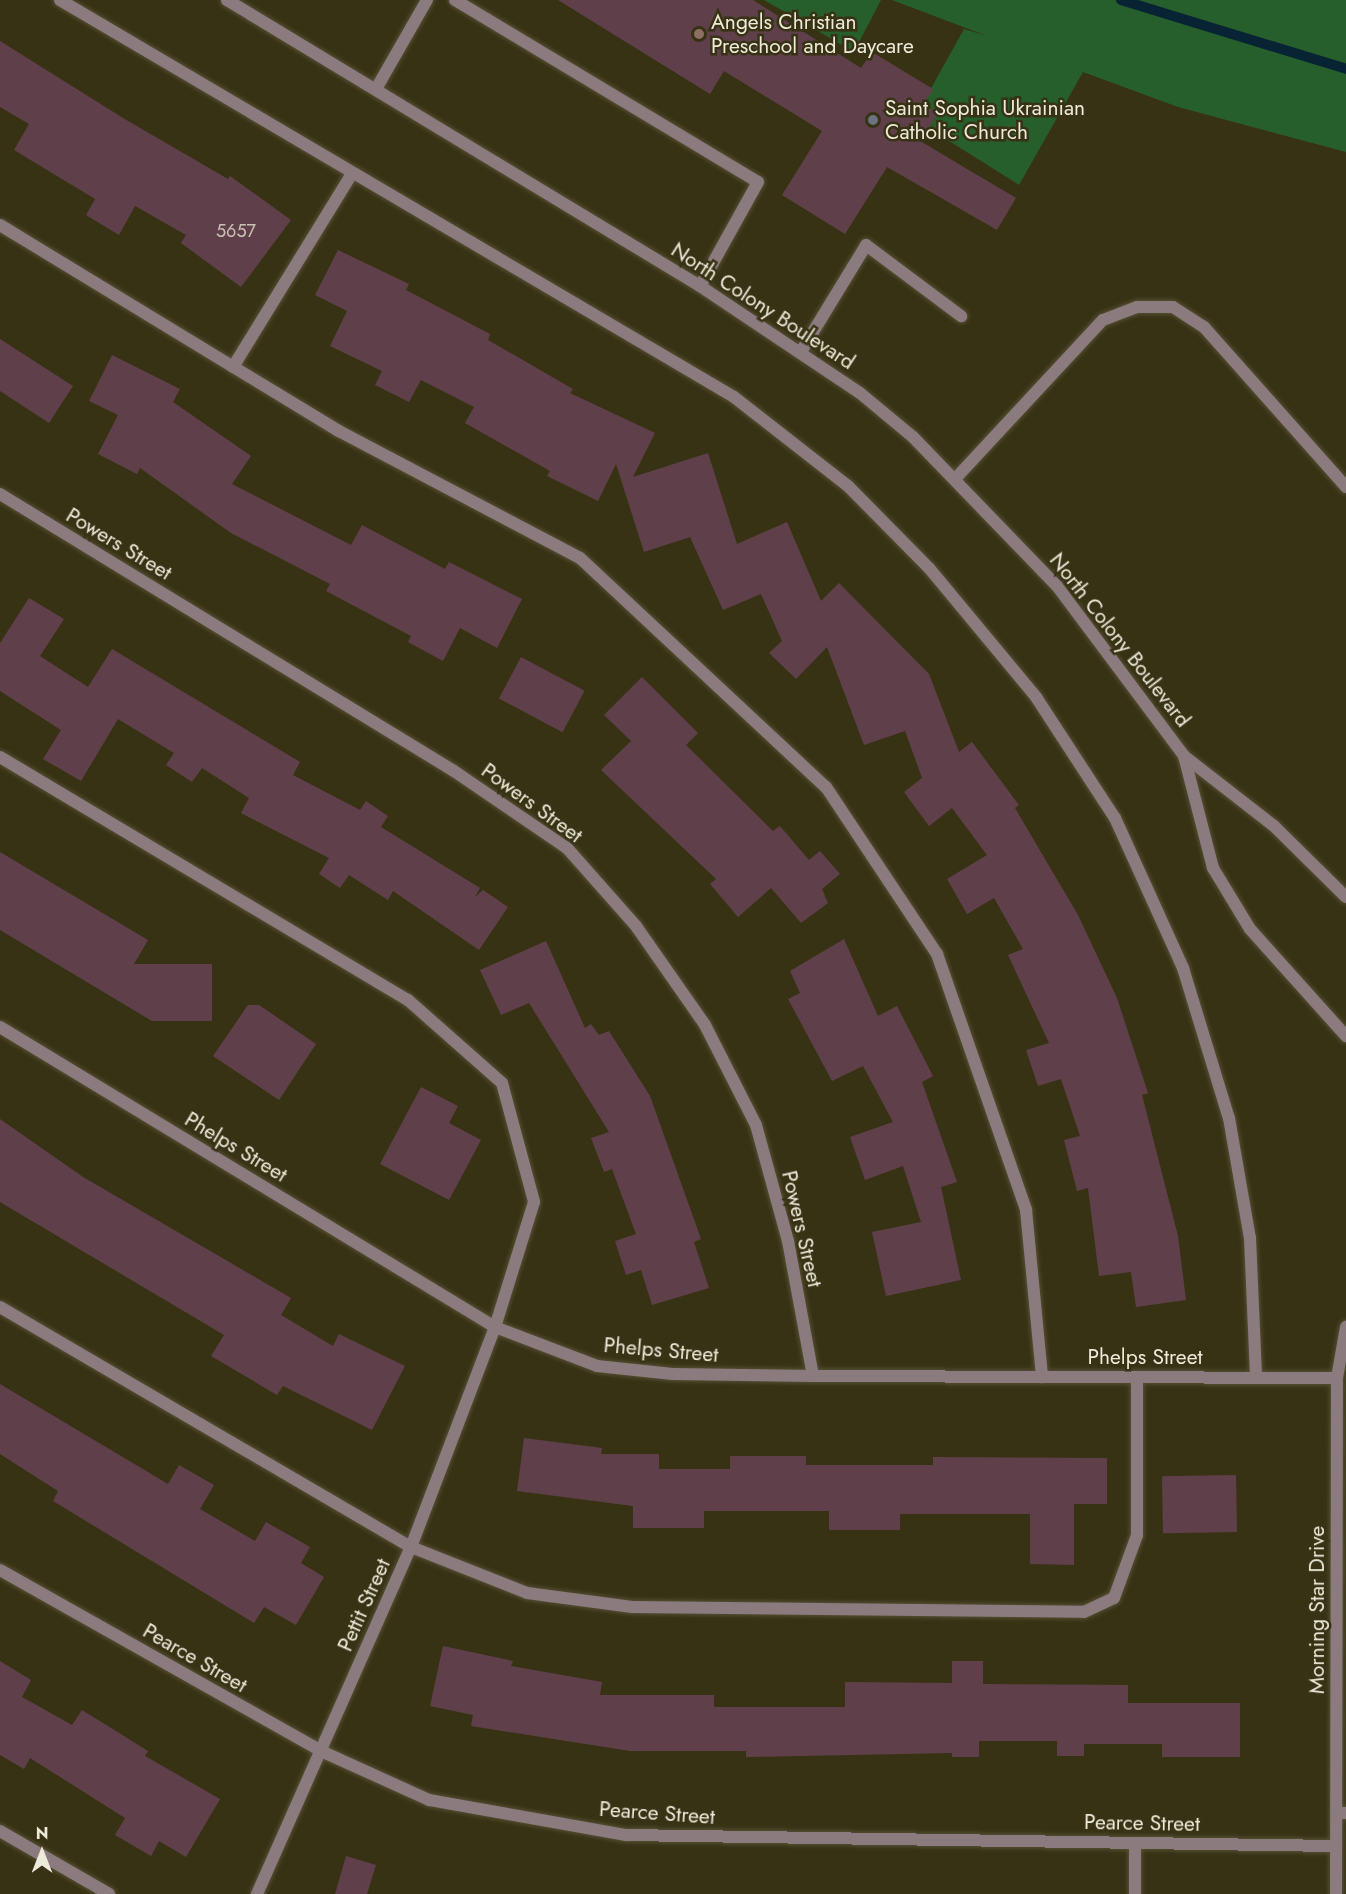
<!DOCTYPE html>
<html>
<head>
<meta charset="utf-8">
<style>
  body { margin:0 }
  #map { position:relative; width:1346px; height:1894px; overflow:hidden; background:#383215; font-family:Jost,sans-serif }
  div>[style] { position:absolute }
  .green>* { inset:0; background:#265e2c }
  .stream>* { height:10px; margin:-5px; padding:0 5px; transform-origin:5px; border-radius:5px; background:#082333 }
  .building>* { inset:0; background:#5f404a; transform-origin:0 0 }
  .roads { filter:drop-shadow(0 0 2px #554f34) drop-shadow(0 0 2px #554f34) }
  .service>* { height:12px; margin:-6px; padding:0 6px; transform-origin:6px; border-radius:6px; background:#8b7b7e }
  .minor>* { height:12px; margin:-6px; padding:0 6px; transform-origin:6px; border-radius:6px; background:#8b7b7e }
  .tertiary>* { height:12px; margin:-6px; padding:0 6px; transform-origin:6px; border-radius:6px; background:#8b7b7e }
  .dots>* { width:16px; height:16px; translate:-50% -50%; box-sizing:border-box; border:3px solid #383215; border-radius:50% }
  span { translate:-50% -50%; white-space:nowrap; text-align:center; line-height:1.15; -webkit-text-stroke:5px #383215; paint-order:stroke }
  .number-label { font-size:18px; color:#cac0b5 }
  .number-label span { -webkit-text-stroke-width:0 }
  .poi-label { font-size:21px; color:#edead9 }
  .left { translate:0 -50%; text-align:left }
  .street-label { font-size:21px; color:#edead9 }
  .north { position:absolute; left:12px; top:1822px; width:60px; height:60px; -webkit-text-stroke:4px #383215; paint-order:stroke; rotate:0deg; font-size:16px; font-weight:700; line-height:24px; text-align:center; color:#edead9 }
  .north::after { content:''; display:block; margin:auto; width:21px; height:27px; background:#edead9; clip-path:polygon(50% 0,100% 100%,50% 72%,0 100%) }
</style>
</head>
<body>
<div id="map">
  <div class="green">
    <div style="clip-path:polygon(764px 0,881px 0,854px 52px)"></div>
    <div style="clip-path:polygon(892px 0,1346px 0,1346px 152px,1178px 107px,1083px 72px,1019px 185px,914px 119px,964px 29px,987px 36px)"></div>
  </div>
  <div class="stream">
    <div style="left:1121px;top:0;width:235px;rotate:17deg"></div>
  </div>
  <div class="building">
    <div style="clip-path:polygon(558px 0,753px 0,861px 68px,872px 52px,933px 89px,924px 104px,938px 113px,920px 141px,1016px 198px,997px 230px,887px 167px,845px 234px,782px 195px,822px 131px,724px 71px,710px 94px)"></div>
    <div style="clip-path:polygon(0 41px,123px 118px,228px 179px,230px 176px,291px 220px,241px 287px,181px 243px,186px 235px,135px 206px,119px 235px,86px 215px,95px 199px,14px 150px,29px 124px,0 107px)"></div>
    <div style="clip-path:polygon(338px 250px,409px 284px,406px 290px,490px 334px,488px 340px,573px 389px,570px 393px,655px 433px,633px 477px,708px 453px,737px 544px,787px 522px,821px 601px,839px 583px,929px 674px,959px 752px,972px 742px,1019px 805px,1015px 808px,1078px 915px,1117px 998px,1148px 1093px,1142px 1095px,1178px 1236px,1186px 1300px,1136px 1307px,1131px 1272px,1099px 1276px,1088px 1188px,1077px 1191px,1064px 1140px,1080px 1136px,1061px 1079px,1038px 1086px,1026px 1050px,1049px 1043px,1008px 955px,1023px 949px,994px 898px,967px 914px,947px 879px,987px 855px,952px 808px,929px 826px,904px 792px,922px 778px,905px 731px,864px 745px,827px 647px,796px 679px,769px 653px,782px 641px,761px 594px,723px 610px,690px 537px,644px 552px,616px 464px,598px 501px,547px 476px,550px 471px,465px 423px,474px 407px,421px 380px,409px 402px,375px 385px,382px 371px,330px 346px,347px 311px,315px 295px)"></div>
    <div style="clip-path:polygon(0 339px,73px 386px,49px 423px,0 391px)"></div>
    <div style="clip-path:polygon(112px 355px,180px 389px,173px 402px,251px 456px,232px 484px,351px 545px,362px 525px,445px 569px,449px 562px,522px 599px,497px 648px,460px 628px,443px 661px,408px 642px,411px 636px,326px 591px,330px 584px,231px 533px,140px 468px,137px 474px,98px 454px,118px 415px,89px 401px)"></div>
    <div style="clip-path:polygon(29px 598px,64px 619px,40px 656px,88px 687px,112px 649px,300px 762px,293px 775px,360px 810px,366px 801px,388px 816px,381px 827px,480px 888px,475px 897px,483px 890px,508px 907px,479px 950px,393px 891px,388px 900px,349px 875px,340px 888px,319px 874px,329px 858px,241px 813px,249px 798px,202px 768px,192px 782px,166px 765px,174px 753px,118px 719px,81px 781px,43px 759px,61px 730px,0 691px,0 643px)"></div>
    <div style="left:521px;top:657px;width:72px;height:47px;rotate:28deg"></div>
    <div style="clip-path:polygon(642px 677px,698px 733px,686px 745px,773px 831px,780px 826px,809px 860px,820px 851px,840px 874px,822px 889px,828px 903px,801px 923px,771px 888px,738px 917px,710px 884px,716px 879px,601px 770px,631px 741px,604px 715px)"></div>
    <div style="clip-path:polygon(0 852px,148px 940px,134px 964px,212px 964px,212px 1021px,152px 1021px,0 930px)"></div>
    <div style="clip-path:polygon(844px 939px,878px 1016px,897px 1006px,933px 1076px,922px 1082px,957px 1182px,941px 1187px,961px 1280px,886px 1296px,872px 1232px,921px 1222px,903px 1166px,865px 1180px,850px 1137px,893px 1122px,863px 1066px,832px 1081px,788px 999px,800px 993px,790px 971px)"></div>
    <div style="clip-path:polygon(546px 941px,585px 1028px,591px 1024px,599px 1035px,609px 1031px,650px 1096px,701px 1239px,694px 1242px,709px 1288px,652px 1305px,641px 1270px,626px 1275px,615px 1241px,636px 1234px,612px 1169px,604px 1172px,591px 1138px,609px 1132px,529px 1003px,501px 1015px,480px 970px)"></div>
    <div style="clip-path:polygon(248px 1005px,259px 1005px,316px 1044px,279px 1100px,213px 1056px)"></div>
    <div style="clip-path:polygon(421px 1087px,458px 1106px,449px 1123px,481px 1140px,449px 1200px,380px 1164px)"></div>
    <div style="clip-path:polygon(0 1119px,83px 1177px,291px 1298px,281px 1315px,333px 1346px,339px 1334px,405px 1366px,372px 1430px,283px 1386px,277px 1395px,211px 1356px,224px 1335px,0 1202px)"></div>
    <div style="clip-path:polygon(0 1384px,168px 1484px,179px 1465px,214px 1485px,200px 1509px,255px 1541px,266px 1522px,310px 1547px,301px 1563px,324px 1577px,296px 1625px,264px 1607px,254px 1623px,53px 1501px,58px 1491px,0 1454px)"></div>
    <div style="clip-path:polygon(524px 1438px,602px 1448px,601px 1454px,659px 1454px,659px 1469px,730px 1469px,730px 1456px,806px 1456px,806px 1465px,933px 1465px,933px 1457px,1107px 1458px,1107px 1504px,1074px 1504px,1074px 1565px,1030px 1564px,1030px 1514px,900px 1514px,900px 1530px,829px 1530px,829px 1511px,704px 1511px,704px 1528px,633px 1528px,633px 1506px,517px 1491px)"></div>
    <div style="left:1236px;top:1475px;width:57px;height:74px;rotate:89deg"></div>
    <div style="clip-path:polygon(443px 1646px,513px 1661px,511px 1666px,602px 1682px,600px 1695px,714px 1695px,714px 1707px,845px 1707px,845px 1682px,952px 1683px,952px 1661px,983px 1661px,983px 1684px,1128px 1685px,1128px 1703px,1240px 1703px,1240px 1757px,1162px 1757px,1162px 1744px,1084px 1744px,1084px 1756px,1057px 1756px,1057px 1741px,979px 1741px,979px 1757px,952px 1757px,952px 1753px,746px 1757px,746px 1751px,630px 1751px,471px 1726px,473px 1715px,430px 1706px)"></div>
    <div style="clip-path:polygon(0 1661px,31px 1680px,22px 1697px,72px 1725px,82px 1710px,148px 1751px,145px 1756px,220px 1799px,186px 1857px,159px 1841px,151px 1856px,115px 1835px,125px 1818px,30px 1758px,24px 1769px,0 1755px)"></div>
    <div style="clip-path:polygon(346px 1856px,376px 1865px,367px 1894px,335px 1894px)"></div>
  </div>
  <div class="roads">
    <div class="service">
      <div style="left:455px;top:0;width:353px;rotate:31deg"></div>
      <div style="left:758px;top:182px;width:119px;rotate:119.1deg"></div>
      <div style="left:0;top:225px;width:397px;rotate:31.3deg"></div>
      <div style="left:339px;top:431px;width:272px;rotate:27.8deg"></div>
      <div style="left:580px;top:558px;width:336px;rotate:43deg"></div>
      <div style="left:826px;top:787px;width:201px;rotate:56.4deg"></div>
      <div style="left:937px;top:954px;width:271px;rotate:70.8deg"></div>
      <div style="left:1026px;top:1210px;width:168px;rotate:84.5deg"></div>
      <div style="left:802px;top:350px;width:123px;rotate:-58.6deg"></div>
      <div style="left:866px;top:245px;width:119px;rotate:36.8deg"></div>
      <div style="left:233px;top:367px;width:225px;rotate:-58.4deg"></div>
      <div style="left:955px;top:479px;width:217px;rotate:-47.1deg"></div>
      <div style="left:1103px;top:320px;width:36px;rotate:-21deg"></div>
      <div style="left:1137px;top:307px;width:36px"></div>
      <div style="left:1173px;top:307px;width:37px;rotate:33deg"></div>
      <div style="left:1204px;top:327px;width:214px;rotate:48.4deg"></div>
      <div style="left:0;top:757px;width:475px;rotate:30.8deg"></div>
      <div style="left:408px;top:1000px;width:125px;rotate:41.4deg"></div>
      <div style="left:502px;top:1083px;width:123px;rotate:74.9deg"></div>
      <div style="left:534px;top:1202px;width:131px;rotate:107.3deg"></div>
      <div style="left:0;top:1307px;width:476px;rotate:30.3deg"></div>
      <div style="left:411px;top:1547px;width:125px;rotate:21.6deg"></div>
      <div style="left:527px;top:1593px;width:106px;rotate:7.6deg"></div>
      <div style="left:632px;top:1607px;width:452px;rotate:0.6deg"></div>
      <div style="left:1084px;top:1612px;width:33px;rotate:-25deg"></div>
      <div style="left:1114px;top:1598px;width:67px;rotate:-69.9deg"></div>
      <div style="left:1137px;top:1535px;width:158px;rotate:-90deg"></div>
      <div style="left:1337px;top:1813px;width:9px"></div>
      <div style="left:0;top:1831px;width:126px;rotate:30deg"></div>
      <div style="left:1135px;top:1843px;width:51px;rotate:90deg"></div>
    </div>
    <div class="minor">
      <div style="left:60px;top:0;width:782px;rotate:30.5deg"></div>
      <div style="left:734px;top:397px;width:145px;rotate:38deg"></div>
      <div style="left:848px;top:486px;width:115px;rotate:45.4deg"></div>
      <div style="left:929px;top:568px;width:168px;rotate:50.3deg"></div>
      <div style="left:1036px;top:697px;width:145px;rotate:56.9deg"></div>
      <div style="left:1115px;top:818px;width:165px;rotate:65.6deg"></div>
      <div style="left:1183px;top:968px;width:157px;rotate:73deg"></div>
      <div style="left:1229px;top:1118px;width:122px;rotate:80.1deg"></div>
      <div style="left:1250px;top:1238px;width:138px;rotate:87.5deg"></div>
      <div style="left:0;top:494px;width:532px;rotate:31.39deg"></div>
      <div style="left:454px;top:771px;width:137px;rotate:34.3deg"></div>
      <div style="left:567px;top:848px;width:104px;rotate:48.5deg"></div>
      <div style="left:636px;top:926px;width:121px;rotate:55.1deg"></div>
      <div style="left:705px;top:1025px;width:112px;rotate:63deg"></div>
      <div style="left:756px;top:1125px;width:120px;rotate:74.6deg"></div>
      <div style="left:788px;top:1241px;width:137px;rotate:79.5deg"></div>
      <div style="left:0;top:1027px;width:579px;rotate:31.22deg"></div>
      <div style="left:495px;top:1327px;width:109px;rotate:20.9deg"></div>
      <div style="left:597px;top:1366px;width:76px;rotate:6deg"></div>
      <div style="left:673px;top:1374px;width:140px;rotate:0.8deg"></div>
      <div style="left:813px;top:1376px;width:524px;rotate:0.22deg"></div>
      <div style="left:0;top:1570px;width:369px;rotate:29.4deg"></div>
      <div style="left:321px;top:1751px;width:119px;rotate:24.4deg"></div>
      <div style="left:429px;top:1800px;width:200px;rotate:10.1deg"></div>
      <div style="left:626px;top:1835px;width:710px;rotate:0.89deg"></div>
      <div style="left:257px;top:1894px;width:380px;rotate:-66.1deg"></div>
      <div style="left:411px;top:1547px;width:235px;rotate:-69.1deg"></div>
    </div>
    <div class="tertiary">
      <div style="left:227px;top:0;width:553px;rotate:31.16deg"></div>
      <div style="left:700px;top:286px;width:192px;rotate:33.8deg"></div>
      <div style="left:860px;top:393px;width:69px;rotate:39.7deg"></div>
      <div style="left:913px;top:437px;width:207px;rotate:46deg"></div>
      <div style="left:1057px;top:586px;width:212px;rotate:53.2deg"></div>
      <div style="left:1184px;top:756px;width:114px;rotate:37.9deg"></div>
      <div style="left:1274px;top:826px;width:101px;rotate:44.6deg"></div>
      <div style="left:376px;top:89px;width:103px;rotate:-60.2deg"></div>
      <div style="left:1184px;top:756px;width:116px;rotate:75.5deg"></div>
      <div style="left:1213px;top:868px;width:71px;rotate:58.8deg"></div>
      <div style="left:1250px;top:929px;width:144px;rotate:48.1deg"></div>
      <div style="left:1336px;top:1894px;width:516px;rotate:-89.89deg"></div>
      <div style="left:1337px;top:1378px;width:52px;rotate:-80deg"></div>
    </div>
  </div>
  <div class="dots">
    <div style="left:699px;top:34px;background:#8d6e63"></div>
    <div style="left:873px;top:120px;background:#6b7280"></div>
  </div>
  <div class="number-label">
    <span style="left:236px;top:231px">5657</span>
  </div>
  <div class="poi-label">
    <span class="left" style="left:711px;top:34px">Angels Christian<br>Preschool and Daycare</span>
    <span class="left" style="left:885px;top:120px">Saint Sophia Ukrainian<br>Catholic Church</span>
  </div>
  <div class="street-label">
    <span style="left:763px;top:306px;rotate:33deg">North Colony Boulevard</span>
    <span style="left:119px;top:544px;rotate:31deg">Powers Street</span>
    <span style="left:1120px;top:640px;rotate:52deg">North Colony Boulevard</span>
    <span style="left:532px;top:803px;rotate:36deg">Powers Street</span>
    <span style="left:236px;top:1147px;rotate:31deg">Phelps Street</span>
    <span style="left:802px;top:1229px;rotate:77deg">Powers Street</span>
    <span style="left:661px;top:1350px;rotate:5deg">Phelps Street</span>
    <span style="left:1145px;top:1357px">Phelps Street</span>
    <span style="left:364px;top:1605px;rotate:-66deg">Pettit Street</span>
    <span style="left:1317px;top:1610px;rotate:-90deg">Morning Star Drive</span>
    <span style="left:195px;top:1658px;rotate:30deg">Pearce Street</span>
    <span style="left:657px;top:1813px;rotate:4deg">Pearce Street</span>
    <span style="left:1142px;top:1823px;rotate:1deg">Pearce Street</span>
  </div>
  <div class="north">N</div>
</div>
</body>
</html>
